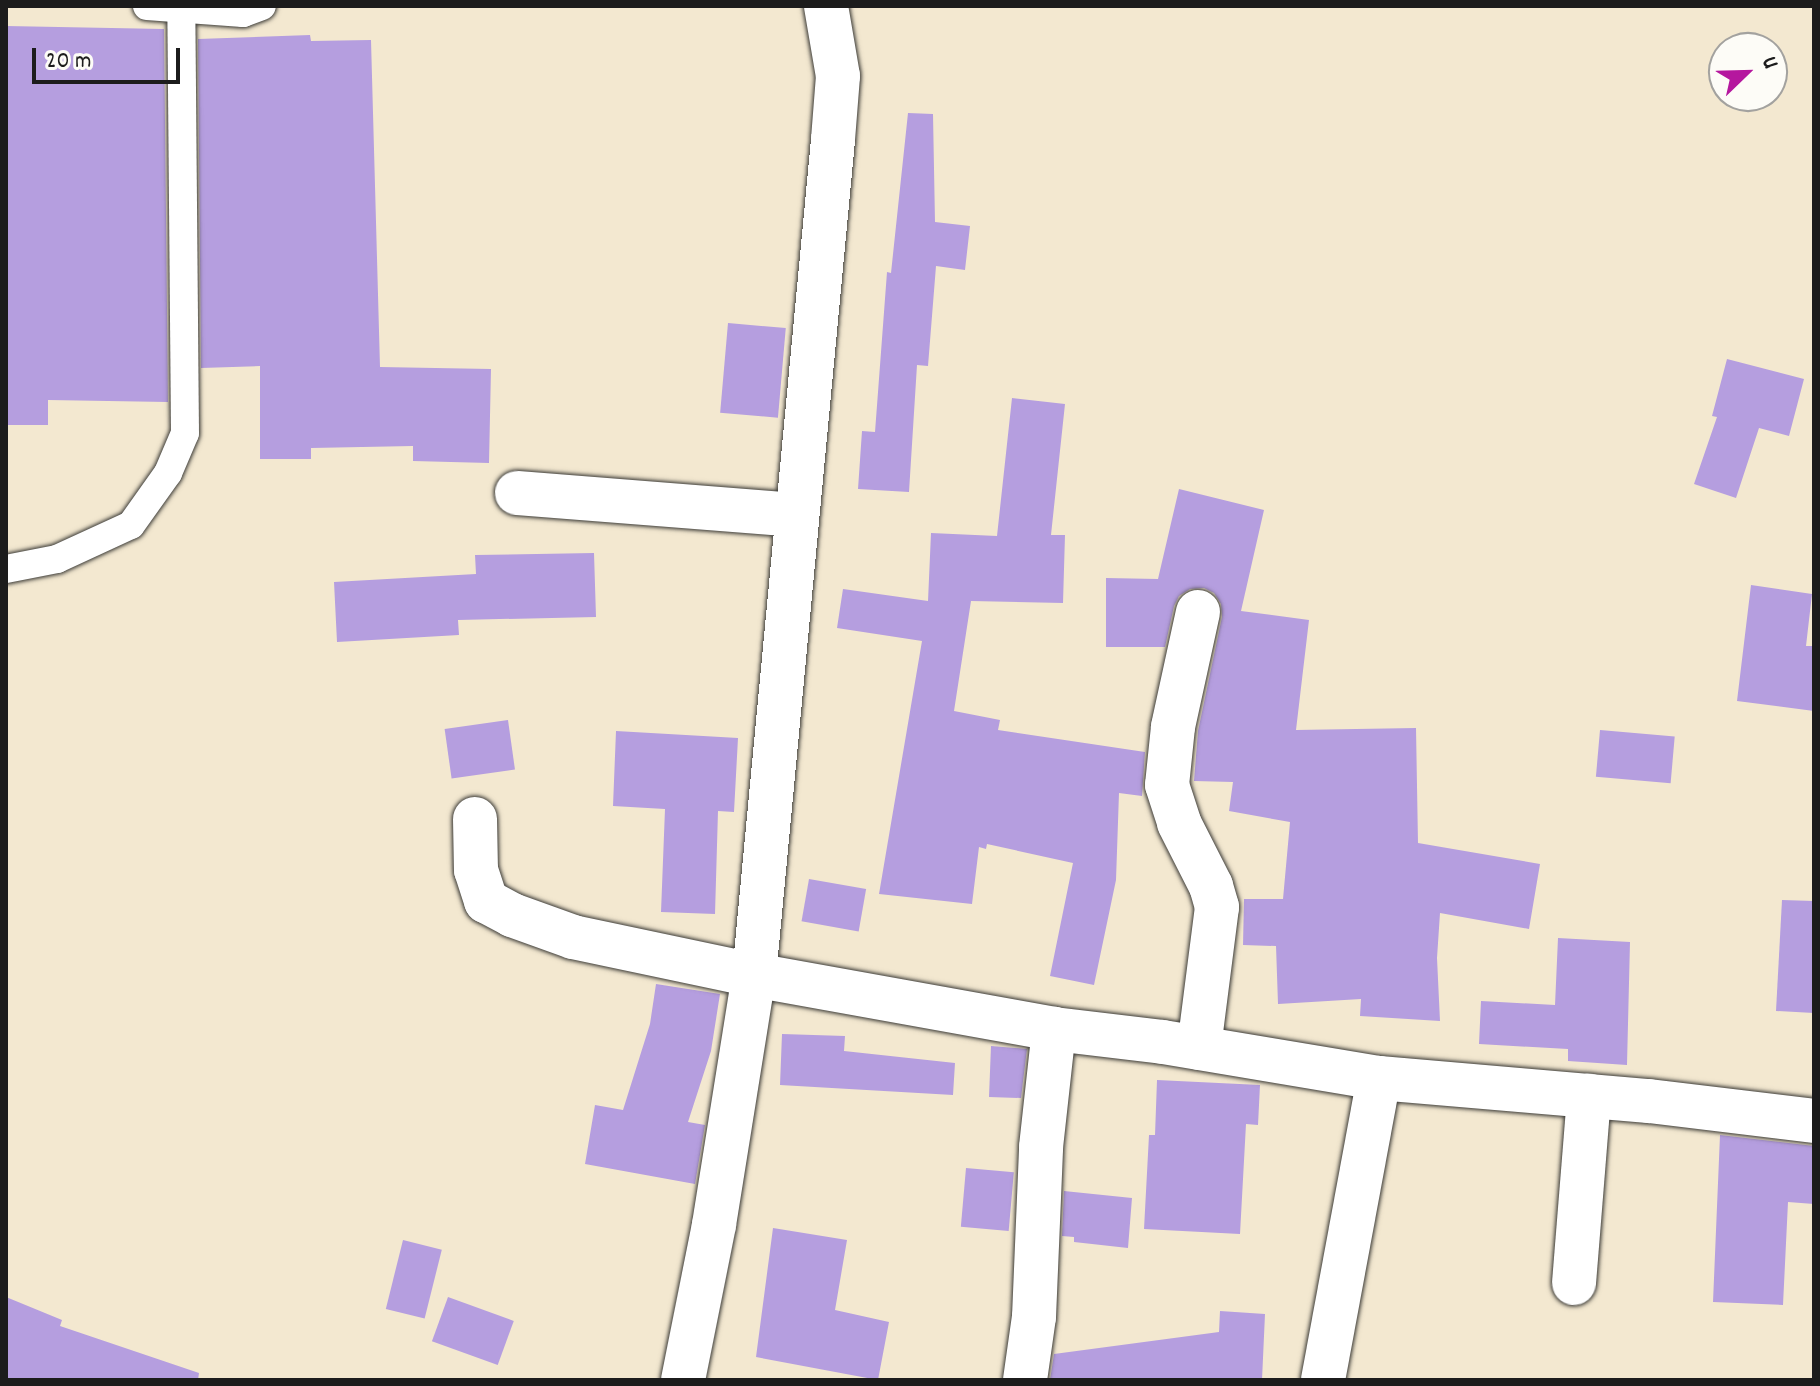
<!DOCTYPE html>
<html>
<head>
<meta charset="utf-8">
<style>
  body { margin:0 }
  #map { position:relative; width:1820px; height:1386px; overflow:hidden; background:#f3e8d0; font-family:Dekko,sans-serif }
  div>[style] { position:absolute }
  .building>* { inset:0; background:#b59edf; transform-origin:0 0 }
  .roads { filter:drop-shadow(0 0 2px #3c3b37) drop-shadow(0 0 2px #3c3b37) }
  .lane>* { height:28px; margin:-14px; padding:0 14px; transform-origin:14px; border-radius:14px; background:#fff }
  .street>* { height:44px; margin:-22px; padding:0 22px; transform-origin:22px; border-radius:22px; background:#fff }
  .secondary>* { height:44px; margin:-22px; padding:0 22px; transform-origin:22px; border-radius:22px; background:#fff }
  span { translate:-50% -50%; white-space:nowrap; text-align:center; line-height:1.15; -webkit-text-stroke:6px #fdfcf7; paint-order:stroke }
  .frame { position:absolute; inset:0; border:8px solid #1c1c1c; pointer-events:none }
  .north { position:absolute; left:1708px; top:32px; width:80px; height:80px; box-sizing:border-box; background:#fdfcf7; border:2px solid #a3a29f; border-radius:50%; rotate:67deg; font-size:22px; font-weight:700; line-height:32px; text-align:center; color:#1c1c1c }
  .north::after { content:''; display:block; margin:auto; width:28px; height:36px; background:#b5179e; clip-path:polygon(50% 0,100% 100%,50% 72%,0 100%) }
  .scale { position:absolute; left:32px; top:48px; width:148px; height:36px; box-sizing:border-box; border:4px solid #1c1c1c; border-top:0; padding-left:10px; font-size:24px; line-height:28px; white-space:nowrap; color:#1c1c1c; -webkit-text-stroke:6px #fdfcf7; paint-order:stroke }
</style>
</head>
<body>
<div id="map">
  <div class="building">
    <div style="clip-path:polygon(6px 26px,164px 29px,168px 402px,48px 400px,48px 425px,6px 425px)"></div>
    <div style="clip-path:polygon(310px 35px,311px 41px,371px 40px,380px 367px,491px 369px,489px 463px,413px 461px,413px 446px,311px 448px,311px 459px,260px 459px,260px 366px,201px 368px,198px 39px)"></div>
    <div style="clip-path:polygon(908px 113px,933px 114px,935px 222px,970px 226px,965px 270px,936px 266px,928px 366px,917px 365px,909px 492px,858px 489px,862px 431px,875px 432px,887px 272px,891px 273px)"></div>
    <div style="left:728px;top:323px;width:58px;height:90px;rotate:5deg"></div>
    <div style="clip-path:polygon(1727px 359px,1804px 379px,1789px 436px,1759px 428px,1736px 498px,1694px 484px,1717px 417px,1712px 416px)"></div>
    <div style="clip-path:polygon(1012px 398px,1065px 404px,1051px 535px,1065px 535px,1063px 603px,971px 601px,954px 711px,1000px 720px,998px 730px,1145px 752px,1142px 796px,1119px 793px,1116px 880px,1094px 985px,1050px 976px,1073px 863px,987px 844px,986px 849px,979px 847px,972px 904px,879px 894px,922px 641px,837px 628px,843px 589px,928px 601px,931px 533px,997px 536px)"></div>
    <div style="clip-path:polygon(1179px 489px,1264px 510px,1241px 611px,1309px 620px,1296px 730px,1416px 728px,1418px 843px,1540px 864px,1529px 929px,1440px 913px,1437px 958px,1440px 1021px,1360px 1016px,1361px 999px,1278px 1004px,1276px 946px,1243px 945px,1244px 899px,1283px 899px,1290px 822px,1229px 811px,1233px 782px,1194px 781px,1198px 731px,1222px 617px,1221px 604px,1214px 593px,1204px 588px,1190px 589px,1179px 596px,1174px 606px,1165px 647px,1106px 647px,1106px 578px,1158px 579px)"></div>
    <div style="clip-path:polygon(594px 553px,596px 617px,458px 620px,459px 635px,337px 642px,334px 582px,476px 574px,475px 555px)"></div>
    <div style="clip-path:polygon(1751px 585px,1812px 594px,1806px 646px,1814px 646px,1814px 711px,1737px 701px)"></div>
    <div style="left:508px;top:720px;width:50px;height:64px;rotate:82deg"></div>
    <div style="left:1600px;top:730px;width:75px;height:47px;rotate:5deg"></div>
    <div style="clip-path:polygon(616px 731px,738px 738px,734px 812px,718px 811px,715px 914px,661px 912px,665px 809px,613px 806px)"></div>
    <div style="left:809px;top:879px;width:58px;height:43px;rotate:10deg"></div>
    <div style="clip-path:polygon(1782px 900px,1814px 901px,1814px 1013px,1776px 1011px)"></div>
    <div style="clip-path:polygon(1558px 938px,1630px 942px,1627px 1065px,1568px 1061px,1568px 1049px,1479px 1044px,1481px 1001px,1555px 1005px)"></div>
    <div style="clip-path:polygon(656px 984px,720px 994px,711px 1051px,688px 1122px,705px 1125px,695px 1184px,585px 1164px,595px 1105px,623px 1110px,650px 1024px)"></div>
    <div style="clip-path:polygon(782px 1034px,845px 1036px,844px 1051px,955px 1063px,953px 1095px,780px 1085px)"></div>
    <div style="clip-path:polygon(991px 1046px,1027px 1049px,1021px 1098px,989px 1097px)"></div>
    <div style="clip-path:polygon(1157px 1080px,1260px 1085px,1258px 1125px,1246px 1124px,1240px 1234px,1144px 1229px,1149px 1135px,1155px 1135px)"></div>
    <div style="clip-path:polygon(1720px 1135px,1814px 1146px,1814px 1204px,1788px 1202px,1783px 1305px,1713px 1302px)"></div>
    <div style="left:966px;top:1168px;width:48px;height:59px;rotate:5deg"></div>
    <div style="clip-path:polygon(1064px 1191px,1132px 1198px,1128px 1248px,1074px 1242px,1074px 1237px,1062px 1236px)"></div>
    <div style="clip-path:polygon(773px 1228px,847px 1240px,835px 1310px,889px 1322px,878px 1380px,756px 1357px)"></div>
    <div style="left:403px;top:1240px;width:40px;height:71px;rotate:14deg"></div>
    <div style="clip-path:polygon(6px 1297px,62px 1320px,60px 1326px,199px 1373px,198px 1380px,6px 1380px)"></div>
    <div style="left:448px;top:1297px;width:70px;height:47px;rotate:20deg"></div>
    <div style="clip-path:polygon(1220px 1311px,1265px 1314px,1262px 1380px,1050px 1380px,1054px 1354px,1219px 1332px)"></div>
  </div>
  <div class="roads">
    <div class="lane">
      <div style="left:147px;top:6px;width:96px;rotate:4.2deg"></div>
      <div style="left:243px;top:13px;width:20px;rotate:-20deg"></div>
      <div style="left:6px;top:569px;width:52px;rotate:-11.1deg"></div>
      <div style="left:57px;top:559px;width:81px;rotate:-24.7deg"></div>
      <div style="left:131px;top:525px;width:64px;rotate:-54.6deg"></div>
      <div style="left:168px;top:473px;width:43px;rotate:-67deg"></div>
      <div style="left:185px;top:433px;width:424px;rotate:-90.5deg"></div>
    </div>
    <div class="street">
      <div style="left:517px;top:493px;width:279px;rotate:4.5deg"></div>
      <div style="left:1198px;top:612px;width:118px;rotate:102.3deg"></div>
      <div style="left:1173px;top:727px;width:58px;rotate:95.9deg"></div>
      <div style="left:1167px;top:785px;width:40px;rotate:72deg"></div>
      <div style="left:1179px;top:823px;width:71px;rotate:63.1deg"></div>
      <div style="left:1211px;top:886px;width:22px;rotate:74deg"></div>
      <div style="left:1217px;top:907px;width:142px;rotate:97.3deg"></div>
      <div style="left:475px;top:819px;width:51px;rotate:88.9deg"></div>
      <div style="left:476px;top:870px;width:33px;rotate:72deg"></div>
      <div style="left:486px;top:901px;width:30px;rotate:28deg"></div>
      <div style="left:512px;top:915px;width:65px;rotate:19.8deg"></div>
      <div style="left:573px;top:937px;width:185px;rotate:11.9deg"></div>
      <div style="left:754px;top:975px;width:253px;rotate:99.1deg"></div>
      <div style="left:714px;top:1225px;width:158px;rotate:101.3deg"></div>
      <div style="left:1574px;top:1283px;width:188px;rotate:-85.4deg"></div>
      <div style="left:1025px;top:1380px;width:64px;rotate:-81.9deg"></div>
      <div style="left:1034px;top:1317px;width:170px;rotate:-87.6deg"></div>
      <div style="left:1041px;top:1147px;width:119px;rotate:-83.7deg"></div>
      <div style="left:1323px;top:1380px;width:307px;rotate:-79.5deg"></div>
    </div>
    <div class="secondary">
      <div style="left:826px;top:6px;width:71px;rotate:80.3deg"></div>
      <div style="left:838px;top:76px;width:64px;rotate:94.5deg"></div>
      <div style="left:833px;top:140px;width:839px;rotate:95.4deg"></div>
      <div style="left:754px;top:975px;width:305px;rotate:10.2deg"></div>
      <div style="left:1054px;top:1029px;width:110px;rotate:6.8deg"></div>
      <div style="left:1163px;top:1042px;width:219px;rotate:9.5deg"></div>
      <div style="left:1379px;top:1078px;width:271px;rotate:4.9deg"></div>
      <div style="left:1649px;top:1101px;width:166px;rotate:6.9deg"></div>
    </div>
  </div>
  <div class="frame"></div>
  <div class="north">U</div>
  <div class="scale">20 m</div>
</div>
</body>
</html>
